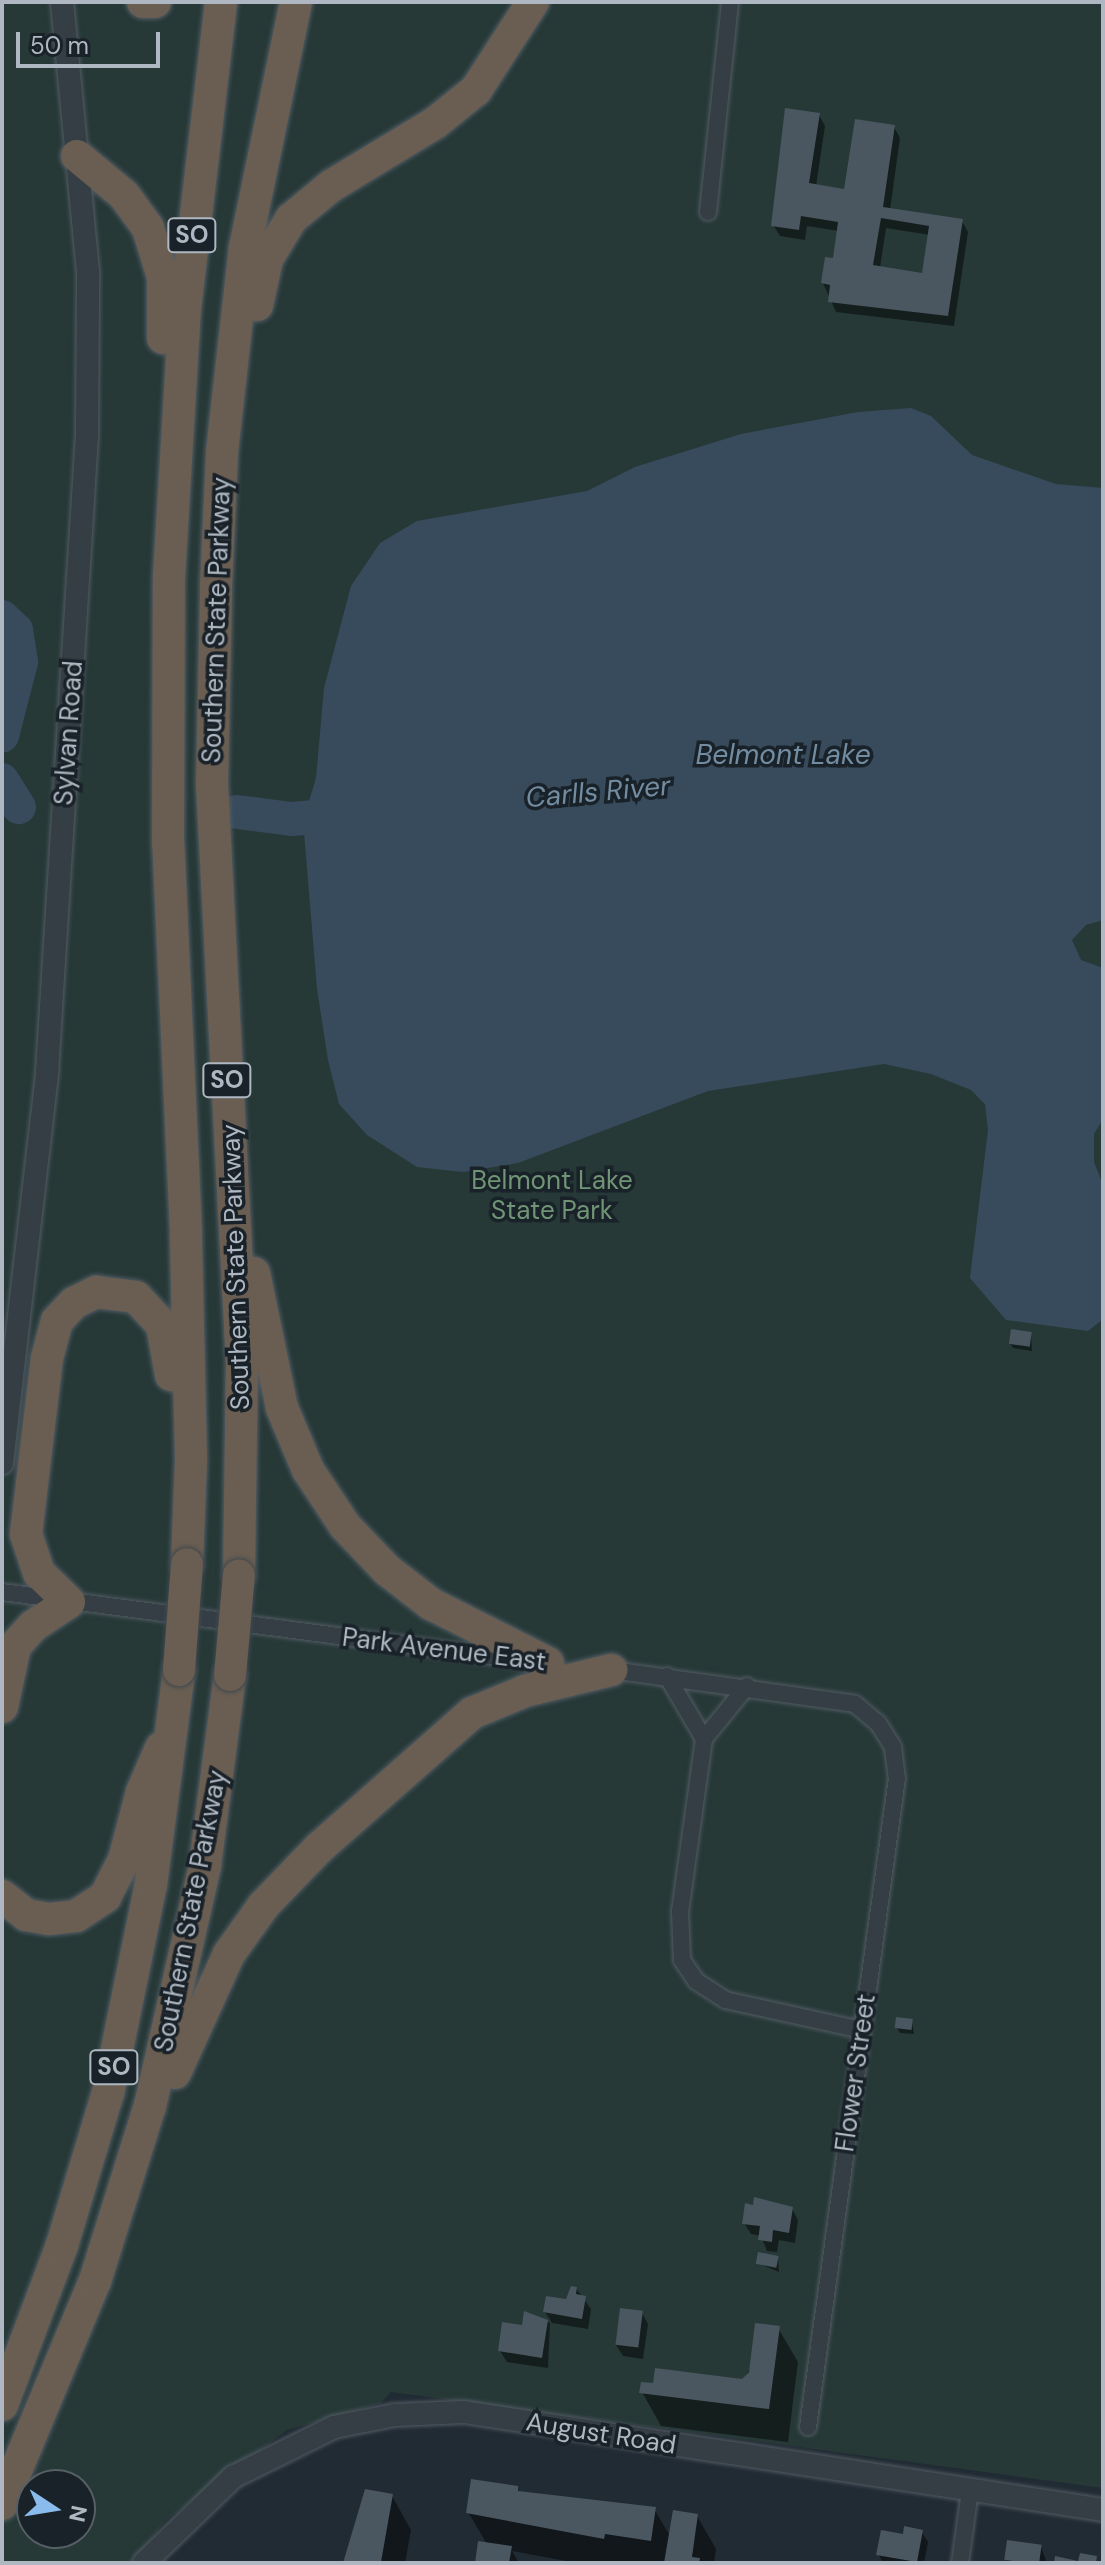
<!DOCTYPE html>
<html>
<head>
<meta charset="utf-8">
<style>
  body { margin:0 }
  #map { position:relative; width:1105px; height:2565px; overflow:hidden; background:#212b34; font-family:"DM Sans",sans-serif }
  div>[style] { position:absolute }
  .green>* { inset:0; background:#263937 }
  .water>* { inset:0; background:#384b5c }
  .shadow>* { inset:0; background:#0007 }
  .river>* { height:34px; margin:-17px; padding:0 17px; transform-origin:17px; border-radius:17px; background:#384b5c }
  .building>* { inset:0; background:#4a5660; transform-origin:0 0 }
  .roads { filter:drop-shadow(0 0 2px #525b63) drop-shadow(0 0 2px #525b63) }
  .minor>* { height:16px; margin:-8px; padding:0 8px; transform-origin:8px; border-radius:8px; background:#353d45 }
  .tertiary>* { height:22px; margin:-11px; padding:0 11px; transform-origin:11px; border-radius:11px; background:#353d45 }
  .motorway>* { height:32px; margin:-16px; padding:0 16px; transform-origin:16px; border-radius:16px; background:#6a5e52 }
  .bridges { filter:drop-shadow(0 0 2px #3f484f) drop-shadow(0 0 2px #3f484f) }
  .motorway-bridge>* { height:32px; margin:-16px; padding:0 16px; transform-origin:16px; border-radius:16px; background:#6a5e52 }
  span { translate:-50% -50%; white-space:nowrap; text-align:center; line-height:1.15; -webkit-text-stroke:7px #1a2229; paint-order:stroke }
  .shield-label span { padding:2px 6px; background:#1a2229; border:2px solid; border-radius:6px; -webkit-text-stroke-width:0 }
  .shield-label { font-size:24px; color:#afb8c2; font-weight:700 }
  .street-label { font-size:26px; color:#afb8c2 }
  .park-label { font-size:26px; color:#709575 }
  .water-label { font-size:28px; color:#728ca2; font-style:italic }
  .frame { position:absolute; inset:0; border:4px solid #afb8c2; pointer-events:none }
  .north { position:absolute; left:16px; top:2469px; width:80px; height:80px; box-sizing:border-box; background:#1a2229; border:2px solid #565e66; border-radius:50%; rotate:102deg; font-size:22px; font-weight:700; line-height:32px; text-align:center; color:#afb8c2 }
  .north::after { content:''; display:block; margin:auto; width:28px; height:36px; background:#89bbec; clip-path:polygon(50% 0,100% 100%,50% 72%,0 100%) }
  .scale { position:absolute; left:16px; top:32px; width:144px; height:36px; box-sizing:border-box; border:4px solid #afb8c2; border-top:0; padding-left:10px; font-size:24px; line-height:28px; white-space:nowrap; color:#afb8c2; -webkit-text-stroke:6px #1a2229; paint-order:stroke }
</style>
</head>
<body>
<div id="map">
  <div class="green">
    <div style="clip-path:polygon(evenodd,2px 2px,1103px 2px,1103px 2488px,391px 2392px,381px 2403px,287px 2430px,167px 2519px,132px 2563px,2px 2563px,2px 2px,32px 2485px,80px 2485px,80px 2533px,32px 2533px,32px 2485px)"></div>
  </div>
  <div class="water">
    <div style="clip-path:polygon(911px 408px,931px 416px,972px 455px,1056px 484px,1103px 488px,1103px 920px,1086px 925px,1072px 940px,1081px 960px,1103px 968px,1103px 1119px,1094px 1134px,1094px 1162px,1103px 1185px,1103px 1319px,1088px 1331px,1006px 1320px,970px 1278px,988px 1130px,985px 1104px,971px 1090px,931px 1074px,884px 1064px,708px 1091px,518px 1163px,463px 1172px,417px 1167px,367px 1135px,339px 1104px,328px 1060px,317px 989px,304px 832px,292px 826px,292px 812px,307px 808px,316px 778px,324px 688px,351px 586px,380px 543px,417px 521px,587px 491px,635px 467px,741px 434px,858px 412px)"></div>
  </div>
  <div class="shadow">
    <div style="clip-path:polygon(evenodd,819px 115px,825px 126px,816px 186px,846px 191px,894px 127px,900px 138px,890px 210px,962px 221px,968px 232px,954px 326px,836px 312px,823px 283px,834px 261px,839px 231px,807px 226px,805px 240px,780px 236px,773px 225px,819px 115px,886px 228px,930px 235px,923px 275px,880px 268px,886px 228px)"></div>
    <div style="clip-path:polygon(1031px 1334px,1032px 1351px,1013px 1348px,1010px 1343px)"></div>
    <div style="clip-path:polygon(912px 2021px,914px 2034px,900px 2033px,897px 2028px)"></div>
    <div style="clip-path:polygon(792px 2209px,798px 2220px,795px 2243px,779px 2240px,777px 2252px,767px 2251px,761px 2236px,751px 2234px,744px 2223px)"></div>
    <div style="clip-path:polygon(778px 2258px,779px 2272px,758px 2263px)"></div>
    <div style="clip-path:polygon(576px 2288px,591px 2309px,588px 2329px,552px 2323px,545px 2312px,567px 2302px)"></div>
    <div style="clip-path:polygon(642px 2313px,648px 2324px,643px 2359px,623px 2356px,616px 2345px)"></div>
    <div style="clip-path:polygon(526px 2314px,550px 2323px,548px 2368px,507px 2362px,500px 2351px,524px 2328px)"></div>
    <div style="clip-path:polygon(778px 2328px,798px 2362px,788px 2442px,661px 2426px,642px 2392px,742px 2381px)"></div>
    <div style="clip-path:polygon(517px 2488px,520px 2493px,654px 2509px,670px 2536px,697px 2516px,716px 2549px,714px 2563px,577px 2563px,512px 2551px,519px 2563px,476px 2563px,487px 2544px,468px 2512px)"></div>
    <div style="clip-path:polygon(392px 2496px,411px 2530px,405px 2563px,345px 2563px)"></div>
    <div style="clip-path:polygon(921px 2531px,928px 2542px,924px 2563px,883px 2563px,879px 2555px)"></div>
    <div style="clip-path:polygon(1041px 2547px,1047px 2563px,1007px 2560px)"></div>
  </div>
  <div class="river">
    <div style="left:2px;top:617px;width:19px;rotate:43deg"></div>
    <div style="left:16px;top:630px;width:32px;rotate:81deg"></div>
    <div style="left:21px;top:662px;width:76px;rotate:104.4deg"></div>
    <div style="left:2px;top:780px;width:32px;rotate:58deg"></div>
    <div style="left:237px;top:812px;width:55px;rotate:7.3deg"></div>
    <div style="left:292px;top:819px;width:46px;rotate:-5deg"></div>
  </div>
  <div class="building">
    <div style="clip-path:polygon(evenodd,785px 108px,820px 113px,809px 183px,844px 189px,855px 119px,895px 125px,883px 207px,963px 219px,948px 316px,828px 302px,830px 285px,821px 283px,825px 257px,833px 258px,838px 222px,801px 216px,799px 230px,771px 226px,785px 108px,881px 218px,929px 226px,922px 273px,873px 265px,881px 218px)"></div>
    <div style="left:1011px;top:1329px;width:21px;height:15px;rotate:8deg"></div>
    <div style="left:896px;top:2017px;width:17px;height:11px;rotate:7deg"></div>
    <div style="clip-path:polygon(754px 2197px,793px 2207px,789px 2233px,773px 2230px,772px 2242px,758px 2240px,760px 2226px,742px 2224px,745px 2203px,753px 2205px)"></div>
    <div style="left:758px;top:2252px;width:21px;height:12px;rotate:11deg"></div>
    <div style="clip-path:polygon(571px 2286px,577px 2287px,576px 2294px,586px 2296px,582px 2319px,543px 2312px,546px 2296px,566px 2299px)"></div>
    <div style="left:620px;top:2308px;width:23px;height:37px;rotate:7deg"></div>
    <div style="clip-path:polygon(524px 2311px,548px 2320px,542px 2358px,498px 2351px,502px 2322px,522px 2325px)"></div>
    <div style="clip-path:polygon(755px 2323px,780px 2326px,769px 2409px,639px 2393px,641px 2382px,653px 2383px,655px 2368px,742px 2379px,749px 2372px)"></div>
    <div style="clip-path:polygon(471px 2479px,518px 2486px,518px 2491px,656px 2507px,651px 2541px,605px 2534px,604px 2539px,466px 2513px)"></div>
    <div style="clip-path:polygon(365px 2489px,393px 2494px,381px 2562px,343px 2563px)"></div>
    <div style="clip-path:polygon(673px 2510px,698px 2514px,692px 2557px,700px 2558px,699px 2563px,664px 2563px)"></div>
    <div style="clip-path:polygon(904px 2526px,923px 2530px,917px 2562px,876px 2555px,881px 2530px,903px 2534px)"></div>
    <div style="left:1007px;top:2540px;width:35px;height:20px;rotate:8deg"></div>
    <div style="clip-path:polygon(478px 2541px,512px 2546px,509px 2563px,475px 2563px)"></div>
    <div style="clip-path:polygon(1080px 2553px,1097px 2556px,1096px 2563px,1054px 2563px,1055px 2556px,1078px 2561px)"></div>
  </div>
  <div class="roads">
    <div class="minor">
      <div style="left:708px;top:212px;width:211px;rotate:-84deg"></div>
      <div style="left:2px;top:1592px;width:524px;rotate:7.45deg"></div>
      <div style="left:604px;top:1669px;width:253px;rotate:7.9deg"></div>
      <div style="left:855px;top:1704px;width:30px;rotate:40deg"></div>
      <div style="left:878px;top:1723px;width:28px;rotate:58deg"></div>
      <div style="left:893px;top:1747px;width:31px;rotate:83deg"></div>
      <div style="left:897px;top:1778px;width:655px;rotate:97.81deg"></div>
      <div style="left:667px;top:1676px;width:73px;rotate:59.6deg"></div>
      <div style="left:747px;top:1686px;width:68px;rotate:129.1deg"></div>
      <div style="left:704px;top:1739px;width:174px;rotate:97.9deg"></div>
      <div style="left:680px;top:1911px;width:49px;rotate:87.7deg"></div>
      <div style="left:682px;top:1960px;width:25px;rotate:56deg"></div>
      <div style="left:696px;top:1981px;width:35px;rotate:33deg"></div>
      <div style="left:725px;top:2000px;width:140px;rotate:12.4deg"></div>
      <div style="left:960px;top:2563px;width:73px;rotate:-82.1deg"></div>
    </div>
    <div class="tertiary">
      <div style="left:2px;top:1463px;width:394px;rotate:-83.4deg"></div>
      <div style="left:47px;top:1072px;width:638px;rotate:-86.41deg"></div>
      <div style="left:87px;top:435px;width:163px;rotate:-89.6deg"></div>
      <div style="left:88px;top:272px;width:271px;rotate:-95.5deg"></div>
      <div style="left:144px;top:2563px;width:124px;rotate:-44deg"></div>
      <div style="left:233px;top:2477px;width:113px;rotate:-26.3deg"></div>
      <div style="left:334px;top:2427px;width:62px;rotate:-11.1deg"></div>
      <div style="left:395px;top:2415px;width:69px;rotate:-2.5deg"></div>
      <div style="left:464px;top:2412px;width:646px;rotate:8.72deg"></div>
    </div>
    <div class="motorway">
      <div style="left:143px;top:2px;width:12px"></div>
      <div style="left:77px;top:156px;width:61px;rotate:39.7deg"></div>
      <div style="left:124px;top:195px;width:41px;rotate:54deg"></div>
      <div style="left:148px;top:228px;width:51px;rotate:73deg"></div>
      <div style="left:163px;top:277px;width:61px;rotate:90deg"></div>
      <div style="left:257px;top:305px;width:47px;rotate:-77.7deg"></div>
      <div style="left:267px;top:259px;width:47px;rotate:-59deg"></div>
      <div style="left:291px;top:219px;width:52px;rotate:-39.5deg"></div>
      <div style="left:331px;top:186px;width:122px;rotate:-31.2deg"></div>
      <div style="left:435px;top:123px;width:53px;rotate:-38.8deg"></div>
      <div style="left:476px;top:90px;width:105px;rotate:-57.1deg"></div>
      <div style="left:254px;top:1273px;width:138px;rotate:78.3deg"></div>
      <div style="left:282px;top:1408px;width:67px;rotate:67.2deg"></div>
      <div style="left:308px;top:1470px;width:67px;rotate:56.5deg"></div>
      <div style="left:345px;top:1526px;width:61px;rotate:46.3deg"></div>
      <div style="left:387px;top:1570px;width:56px;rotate:37.7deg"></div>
      <div style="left:431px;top:1604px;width:131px;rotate:26.8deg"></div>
      <div style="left:187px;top:1564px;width:104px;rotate:-87.8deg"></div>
      <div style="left:191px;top:1460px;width:227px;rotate:-91.3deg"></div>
      <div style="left:186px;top:1233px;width:390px;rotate:-92.6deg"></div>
      <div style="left:168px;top:843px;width:266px;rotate:-89.8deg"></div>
      <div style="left:169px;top:577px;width:268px;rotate:-86.6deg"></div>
      <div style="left:185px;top:309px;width:309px;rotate:-83.3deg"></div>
      <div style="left:239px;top:1575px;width:211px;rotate:-89.2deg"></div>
      <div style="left:242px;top:1364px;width:581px;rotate:-92.96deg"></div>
      <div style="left:212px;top:784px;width:198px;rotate:-88.8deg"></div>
      <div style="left:216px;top:586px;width:134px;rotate:-87.4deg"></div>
      <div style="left:222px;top:452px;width:205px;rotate:-83.6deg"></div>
      <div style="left:245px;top:248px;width:251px;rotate:-78.3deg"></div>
      <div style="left:2px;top:1707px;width:62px;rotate:-78deg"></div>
      <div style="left:15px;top:1646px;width:27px;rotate:-48deg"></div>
      <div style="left:33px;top:1626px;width:43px;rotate:-33.7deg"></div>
      <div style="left:69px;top:1602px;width:42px;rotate:-136deg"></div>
      <div style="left:39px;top:1573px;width:41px;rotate:-108.4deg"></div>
      <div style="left:26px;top:1534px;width:177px;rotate:-83.2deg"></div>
      <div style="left:47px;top:1358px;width:38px;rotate:-75deg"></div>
      <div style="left:57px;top:1321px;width:25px;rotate:-47deg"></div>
      <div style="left:74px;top:1303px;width:25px;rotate:-27deg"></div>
      <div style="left:96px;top:1292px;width:40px;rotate:7.1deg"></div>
      <div style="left:136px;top:1297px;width:38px;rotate:47deg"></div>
      <div style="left:162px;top:1325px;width:51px;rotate:79.8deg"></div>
      <div style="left:2px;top:1896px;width:31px;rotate:38deg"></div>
      <div style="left:26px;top:1915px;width:23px;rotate:10deg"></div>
      <div style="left:49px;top:1919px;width:27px;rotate:-6deg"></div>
      <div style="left:76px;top:1916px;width:35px;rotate:-33deg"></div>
      <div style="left:105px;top:1897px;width:42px;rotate:-62.8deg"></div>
      <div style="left:124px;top:1860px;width:70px;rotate:-75.2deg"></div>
      <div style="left:142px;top:1792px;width:48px;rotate:-66.6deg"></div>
      <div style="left:175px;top:2073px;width:131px;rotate:-65.6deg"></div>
      <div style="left:229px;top:1954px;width:60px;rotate:-54.5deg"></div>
      <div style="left:264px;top:1905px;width:79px;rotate:-46deg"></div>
      <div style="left:319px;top:1848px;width:204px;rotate:-41.4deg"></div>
      <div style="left:472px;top:1713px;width:57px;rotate:-22.5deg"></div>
      <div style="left:525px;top:1691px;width:89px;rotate:-13.7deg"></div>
      <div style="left:2px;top:2405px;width:171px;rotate:-69.4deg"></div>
      <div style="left:62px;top:2245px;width:159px;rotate:-73.2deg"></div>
      <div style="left:108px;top:2093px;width:213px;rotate:-78.4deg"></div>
      <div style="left:151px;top:1884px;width:216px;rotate:-82.5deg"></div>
      <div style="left:2px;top:2504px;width:242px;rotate:-67.4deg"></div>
      <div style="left:95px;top:2281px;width:183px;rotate:-72.6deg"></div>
      <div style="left:150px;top:2106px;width:247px;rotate:-77.1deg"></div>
      <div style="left:205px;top:1865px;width:192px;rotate:-82.5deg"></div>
    </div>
  </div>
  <div class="bridges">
    <div class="motorway-bridge">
      <div style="left:179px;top:1670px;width:106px;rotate:-85.7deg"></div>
      <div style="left:230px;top:1675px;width:100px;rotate:-84.9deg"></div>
    </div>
  </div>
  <div class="shield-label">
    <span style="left:192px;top:235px">SO</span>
    <span style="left:227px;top:1080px">SO</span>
    <span style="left:114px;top:2067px">SO</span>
  </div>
  <div class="street-label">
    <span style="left:217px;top:620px;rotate:-88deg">Southern State Parkway</span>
    <span style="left:69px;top:733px;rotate:-86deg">Sylvan Road</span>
    <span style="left:236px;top:1267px;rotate:-92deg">Southern State Parkway</span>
    <span style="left:444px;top:1650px;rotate:7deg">Park Avenue East</span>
    <span style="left:191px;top:1911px;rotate:-79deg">Southern State Parkway</span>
    <span style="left:856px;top:2073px;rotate:-82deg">Flower Street</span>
    <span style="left:601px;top:2434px;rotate:9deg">August Road</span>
  </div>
  <div class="park-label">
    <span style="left:552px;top:1196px">Belmont Lake<br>State Park</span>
  </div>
  <div class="water-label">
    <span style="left:783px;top:755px">Belmont Lake</span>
    <span style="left:598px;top:792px;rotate:-5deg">Carlls River</span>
  </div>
  <div class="frame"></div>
  <div class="north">N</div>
  <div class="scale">50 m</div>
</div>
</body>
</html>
